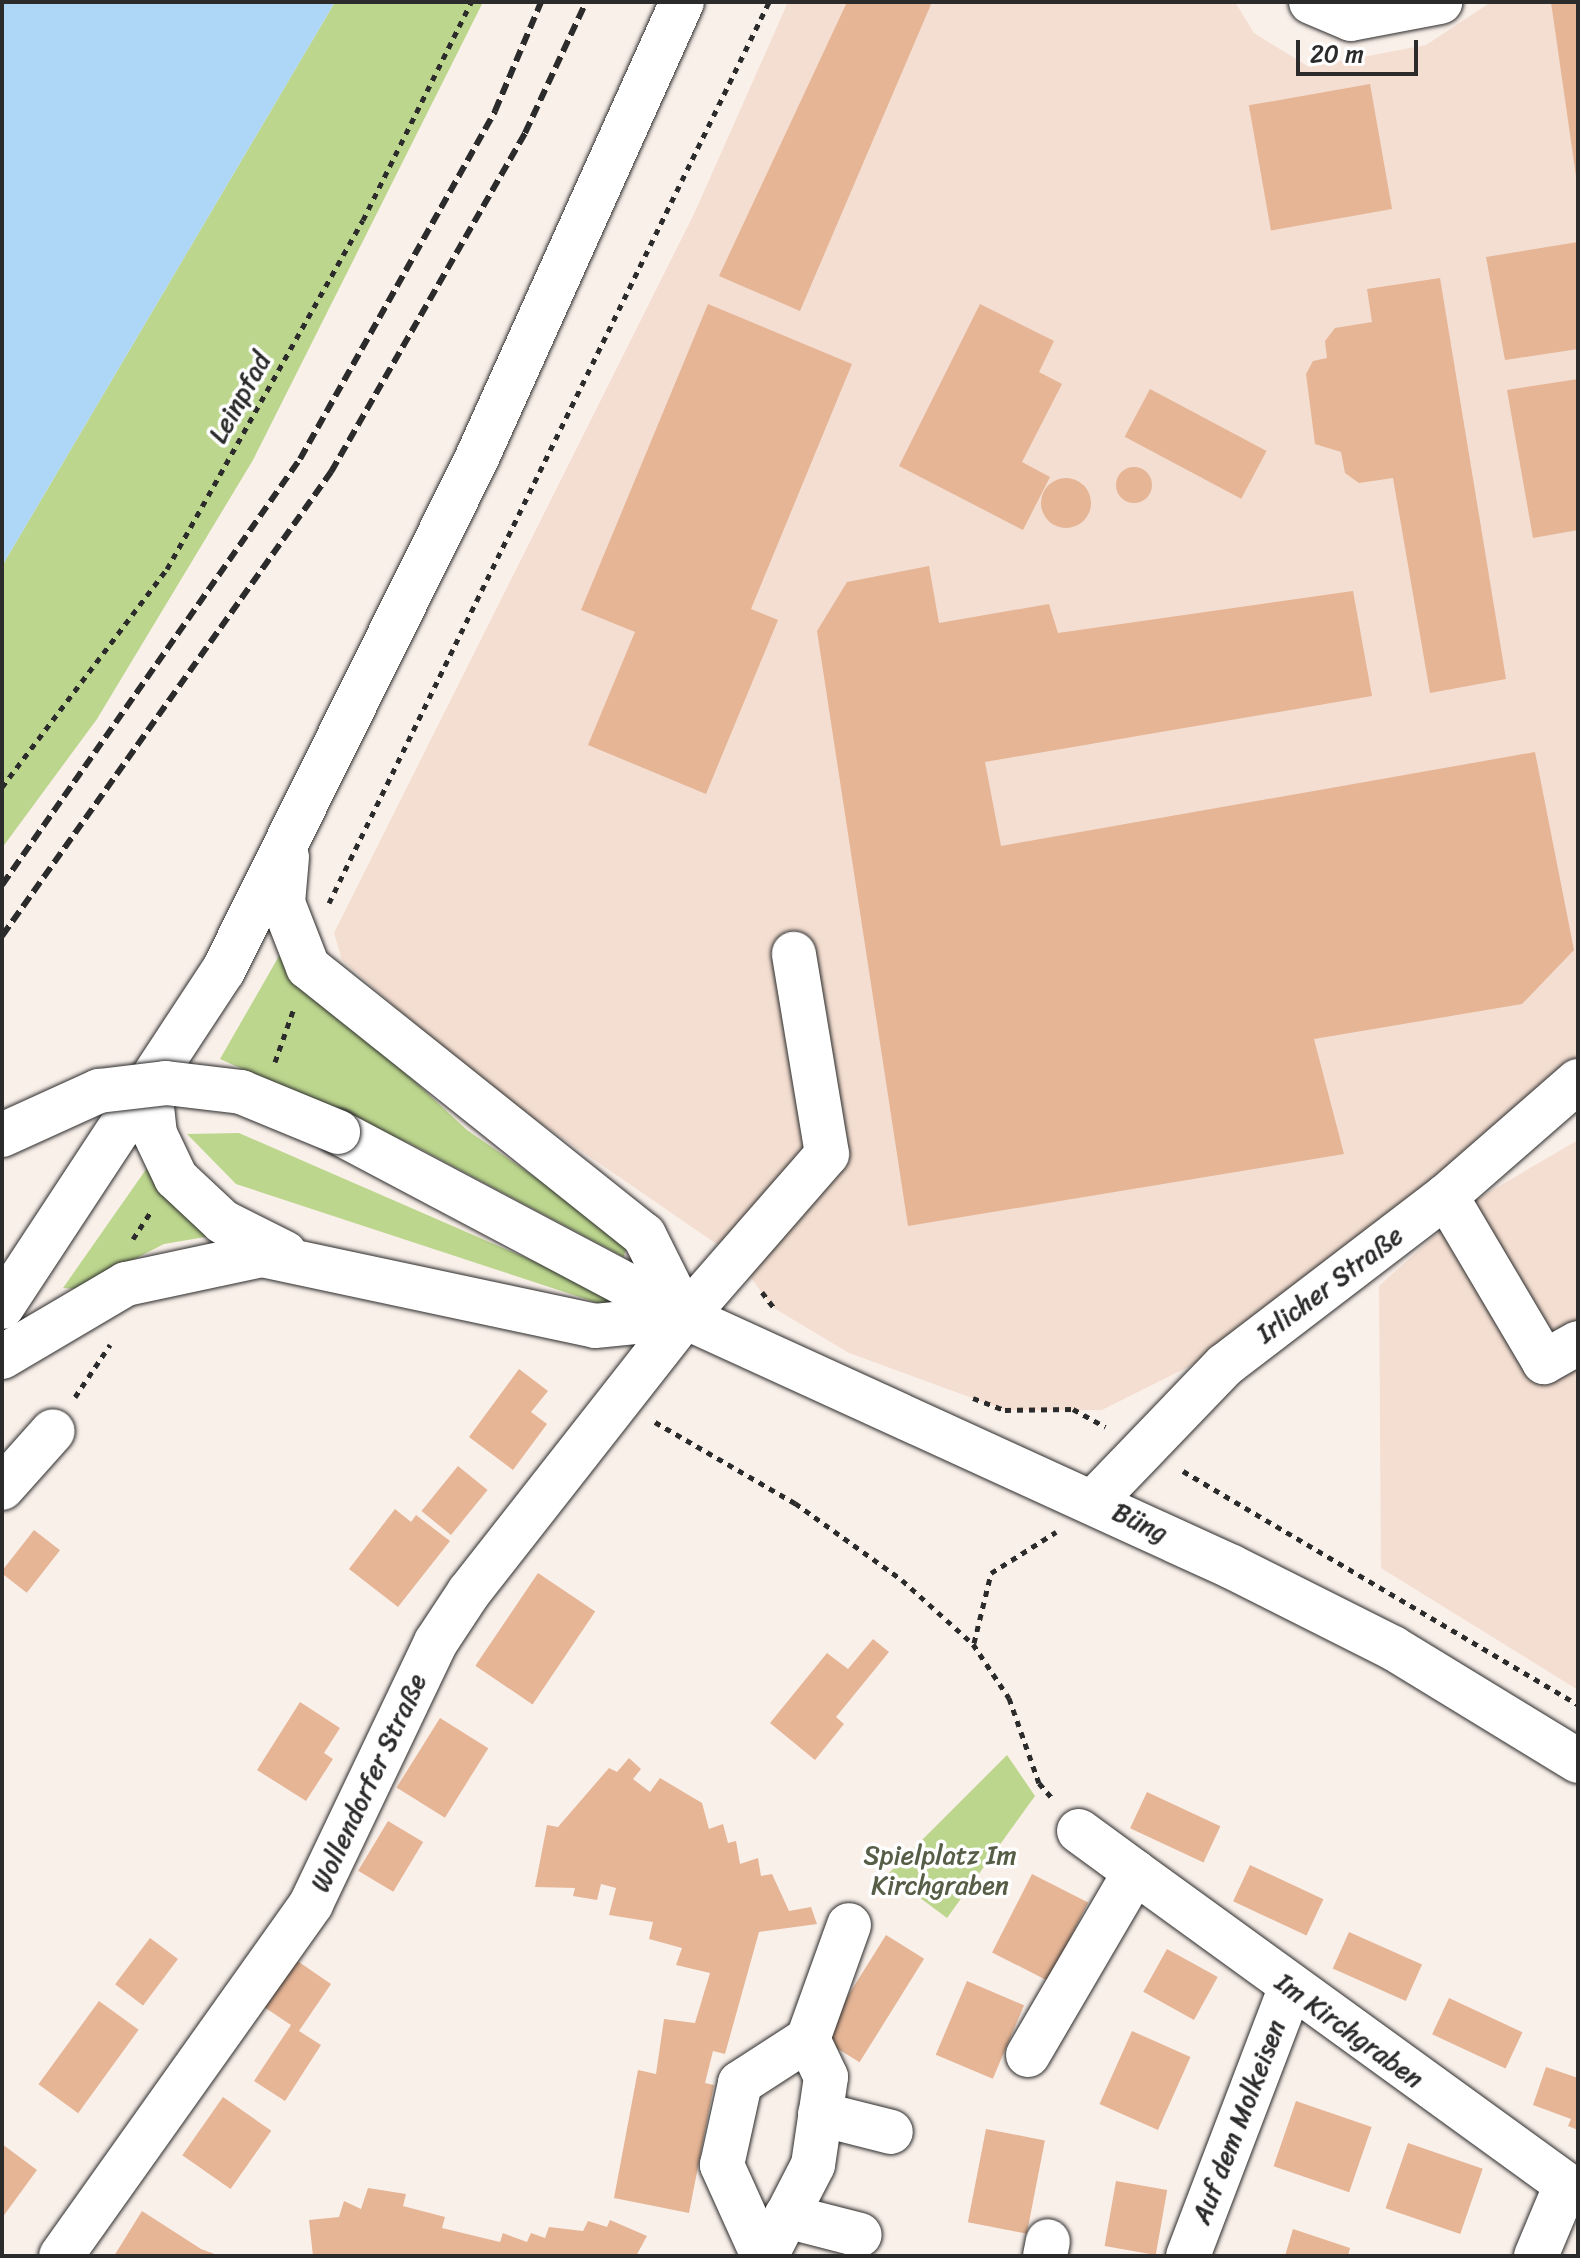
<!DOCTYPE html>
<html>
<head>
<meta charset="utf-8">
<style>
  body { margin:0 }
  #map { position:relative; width:1580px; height:2258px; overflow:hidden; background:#faf0ea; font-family:Sriracha,sans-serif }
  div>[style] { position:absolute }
  .built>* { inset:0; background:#f4ded1 }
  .green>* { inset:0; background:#bcd68d }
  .water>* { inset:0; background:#add6f7 }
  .building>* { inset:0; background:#e5b596; transform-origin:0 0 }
  .round { border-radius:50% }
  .path>* { height:5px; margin-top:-2.5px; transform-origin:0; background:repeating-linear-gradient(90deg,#2b2b2b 0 6px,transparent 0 12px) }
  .roads { filter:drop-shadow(0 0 2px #2b2b2b) drop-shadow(0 0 2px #2b2b2b) }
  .minor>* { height:44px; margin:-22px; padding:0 22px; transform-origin:22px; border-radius:22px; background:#fff }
  .major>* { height:44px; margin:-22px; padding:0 22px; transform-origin:22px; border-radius:22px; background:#fff }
  .rail>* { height:6px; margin-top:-3px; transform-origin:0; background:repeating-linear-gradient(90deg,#2b2b2b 0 12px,transparent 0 18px) }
  .bridges { filter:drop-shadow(0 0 2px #2b2b2b) drop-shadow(0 0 2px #2b2b2b) }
  .major-bridge>* { height:44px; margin:-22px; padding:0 22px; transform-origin:22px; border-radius:22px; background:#fff }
  span { translate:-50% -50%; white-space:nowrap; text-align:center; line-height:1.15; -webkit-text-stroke:7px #fff; paint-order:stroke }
  .street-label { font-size:26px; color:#2b2b2b }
  .park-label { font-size:26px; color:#565e48 }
  .frame { position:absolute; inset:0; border:4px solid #2b2b2b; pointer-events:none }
  .scale { position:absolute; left:1296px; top:40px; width:122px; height:36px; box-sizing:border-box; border:4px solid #2b2b2b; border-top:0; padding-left:10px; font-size:24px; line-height:28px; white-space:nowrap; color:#2b2b2b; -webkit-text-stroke:6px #fff; paint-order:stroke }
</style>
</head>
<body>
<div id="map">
  <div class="built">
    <div style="clip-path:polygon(788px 2px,1235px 2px,1254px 33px,1309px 67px,1426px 45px,1491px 2px,1578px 2px,1578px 1057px,1252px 1335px,1102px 1410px,1005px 1410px,849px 1353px,772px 1307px,737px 1258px,482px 1083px,342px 960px,334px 933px,694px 214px)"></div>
    <div style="clip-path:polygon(1578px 1140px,1578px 1690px,1381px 1568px,1379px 1286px,1472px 1202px)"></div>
  </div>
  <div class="green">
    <div style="clip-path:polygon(335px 2px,483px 2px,253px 460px,97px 719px,2px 848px,2px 566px)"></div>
    <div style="clip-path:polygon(279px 956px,467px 1130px,627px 1241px,624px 1257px,411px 1144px,220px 1059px)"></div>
    <div style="clip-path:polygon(239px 1133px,609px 1294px,607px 1306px,236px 1184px,187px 1134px)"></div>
    <div style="clip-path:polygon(154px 1158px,217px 1235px,164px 1244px,76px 1289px,63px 1288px)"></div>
    <div style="clip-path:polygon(1007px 1755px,1035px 1796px,947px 1918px,888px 1874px)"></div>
  </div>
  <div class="water">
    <div style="clip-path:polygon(2px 2px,335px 2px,2px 566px)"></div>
  </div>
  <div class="building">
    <div style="clip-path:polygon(847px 2px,932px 2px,800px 311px,719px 276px)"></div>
    <div style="clip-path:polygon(1551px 2px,1578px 2px,1578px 176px,1576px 176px)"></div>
    <div style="left:1370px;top:84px;width:127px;height:123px;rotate:80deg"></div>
    <div style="clip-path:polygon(1578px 242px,1578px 349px,1505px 360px,1486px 257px)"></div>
    <div style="clip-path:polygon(1440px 278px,1506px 679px,1430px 693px,1393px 478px,1359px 483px,1345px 473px,1341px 452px,1315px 444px,1306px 374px,1313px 361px,1327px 358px,1325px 341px,1335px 328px,1372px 322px,1367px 289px)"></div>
    <div style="clip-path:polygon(708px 304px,852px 364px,751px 609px,778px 620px,706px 794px,588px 745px,635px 632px,581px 610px)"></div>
    <div style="clip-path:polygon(980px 304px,1054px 341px,1039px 372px,1062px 384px,1022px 462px,1050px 477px,1023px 530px,899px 466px)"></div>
    <div style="clip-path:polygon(1578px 379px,1578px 530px,1533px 538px,1507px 390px)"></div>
    <div style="left:1150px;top:389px;width:132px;height:54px;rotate:28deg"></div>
    <div class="round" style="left:1116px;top:467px;width:36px;height:36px"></div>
    <div class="round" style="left:1041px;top:478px;width:50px;height:50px"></div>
    <div style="clip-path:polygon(929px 566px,939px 623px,1049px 604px,1058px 633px,1353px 591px,1372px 696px,985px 762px,1001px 846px,1535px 752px,1574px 950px,1522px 1004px,1314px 1039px,1344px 1154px,908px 1226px,817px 631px,847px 582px)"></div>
    <div style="clip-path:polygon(519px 1369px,548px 1391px,531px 1412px,547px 1424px,513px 1470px,469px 1437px)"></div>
    <div style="left:458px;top:1466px;width:38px;height:58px;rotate:39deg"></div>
    <div style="clip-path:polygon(395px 1509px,411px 1522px,416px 1515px,450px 1541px,398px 1607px,349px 1569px)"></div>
    <div style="left:34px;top:1530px;width:33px;height:54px;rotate:38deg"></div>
    <div style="left:538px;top:1573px;width:69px;height:112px;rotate:34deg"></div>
    <div style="clip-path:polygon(873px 1639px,889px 1652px,836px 1717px,844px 1724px,815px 1760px,770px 1723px,827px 1653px,848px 1669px)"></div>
    <div style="clip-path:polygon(300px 1702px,340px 1728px,324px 1753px,333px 1759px,306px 1801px,257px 1770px)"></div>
    <div style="left:440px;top:1718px;width:57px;height:82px;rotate:32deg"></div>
    <div style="clip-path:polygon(629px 1758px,641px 1769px,633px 1779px,650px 1792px,660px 1778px,702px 1803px,709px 1829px,723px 1824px,728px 1843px,736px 1841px,740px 1864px,758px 1858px,761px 1876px,772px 1874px,789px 1911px,811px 1907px,817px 1924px,759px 1932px,725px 2054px,713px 2051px,705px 2083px,714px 2085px,689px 2213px,614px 2198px,638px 2070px,656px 2074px,664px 2019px,695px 2023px,710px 1973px,676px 1965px,682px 1948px,649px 1939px,653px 1922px,609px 1915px,616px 1888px,601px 1884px,597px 1900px,573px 1896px,575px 1888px,535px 1887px,547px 1825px,558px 1827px,609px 1768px,617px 1772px)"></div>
    <div style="left:1147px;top:1792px;width:81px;height:40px;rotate:25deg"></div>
    <div style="left:388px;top:1821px;width:41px;height:58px;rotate:31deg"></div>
    <div style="left:1250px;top:1865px;width:81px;height:40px;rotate:25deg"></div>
    <div style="left:1032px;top:1874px;width:63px;height:88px;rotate:27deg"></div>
    <div style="left:1349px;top:1932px;width:80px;height:40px;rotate:24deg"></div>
    <div style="left:886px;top:1935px;width:45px;height:122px;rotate:32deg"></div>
    <div style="left:150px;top:1938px;width:35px;height:58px;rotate:37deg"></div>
    <div style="left:1167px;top:1949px;width:58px;height:49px;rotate:29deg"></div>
    <div style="clip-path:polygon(296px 1960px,331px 1984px,299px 2031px,321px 2045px,285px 2101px,254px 2081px,291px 2025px,264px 2007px)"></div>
    <div style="left:967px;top:1981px;width:62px;height:80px;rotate:23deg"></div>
    <div style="left:1449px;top:1998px;width:81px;height:40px;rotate:25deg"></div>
    <div style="left:99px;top:2001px;width:49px;height:103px;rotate:36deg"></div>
    <div style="left:1132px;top:2031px;width:64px;height:80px;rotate:24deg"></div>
    <div style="clip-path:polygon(1546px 2067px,1578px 2078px,1578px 2130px,1568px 2126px,1571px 2119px,1533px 2105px)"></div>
    <div style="left:223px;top:2097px;width:59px;height:71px;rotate:35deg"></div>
    <div style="left:1296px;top:2101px;width:80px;height:69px;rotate:19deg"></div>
    <div style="left:986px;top:2129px;width:60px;height:95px;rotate:11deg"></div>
    <div style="left:1408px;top:2143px;width:79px;height:69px;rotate:19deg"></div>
    <div style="clip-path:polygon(2px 2144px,37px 2170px,2px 2218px)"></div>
    <div style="left:1116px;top:2181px;width:52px;height:66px;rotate:10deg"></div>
    <div style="clip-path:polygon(368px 2188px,406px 2194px,403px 2206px,445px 2217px,442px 2228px,500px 2242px,503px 2233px,527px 2242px,531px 2233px,545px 2238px,549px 2227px,583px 2231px,588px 2221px,607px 2227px,610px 2220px,647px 2236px,636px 2256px,313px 2256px,309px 2220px,339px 2217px,344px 2201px,361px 2209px)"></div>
    <div style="clip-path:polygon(142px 2211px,201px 2249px,220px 2256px,114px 2256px)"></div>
    <div style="clip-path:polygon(1293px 2229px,1350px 2248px,1348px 2256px,1285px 2256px)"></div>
  </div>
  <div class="path">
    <div style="left:2px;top:787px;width:273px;rotate:-52.9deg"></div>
    <div style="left:167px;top:569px;width:400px;rotate:-60.7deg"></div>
    <div style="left:363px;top:220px;width:243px;rotate:-63.6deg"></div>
    <div style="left:329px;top:903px;width:1003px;rotate:-63.97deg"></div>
    <div style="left:275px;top:1062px;width:57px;rotate:-70.6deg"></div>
    <div style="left:133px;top:1239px;width:33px;rotate:-57deg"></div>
    <div style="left:762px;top:1292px;width:21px;rotate:53deg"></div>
    <div style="left:75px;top:1397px;width:63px;rotate:-56.1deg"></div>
    <div style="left:973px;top:1398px;width:34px;rotate:21deg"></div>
    <div style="left:1005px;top:1410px;width:68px;rotate:-0.8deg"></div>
    <div style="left:1073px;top:1409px;width:37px;rotate:29deg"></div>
    <div style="left:655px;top:1422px;width:162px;rotate:30.1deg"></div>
    <div style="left:795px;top:1503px;width:132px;rotate:35.7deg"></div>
    <div style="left:902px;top:1580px;width:96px;rotate:42deg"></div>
    <div style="left:973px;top:1644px;width:65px;rotate:56.3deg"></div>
    <div style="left:1009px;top:1698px;width:90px;rotate:70.6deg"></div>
    <div style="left:1039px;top:1783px;width:21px;rotate:49deg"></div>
    <div style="left:1183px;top:1471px;width:459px;rotate:30.6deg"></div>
    <div style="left:974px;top:1643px;width:72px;rotate:-76.3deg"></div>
    <div style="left:991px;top:1573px;width:77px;rotate:-32.2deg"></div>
  </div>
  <div class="roads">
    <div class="minor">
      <div style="left:1311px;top:2px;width:43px;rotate:23deg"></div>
      <div style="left:1351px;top:19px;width:91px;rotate:-10.8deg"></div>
      <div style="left:1446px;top:1196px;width:193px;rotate:59.4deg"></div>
      <div style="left:1544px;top:1362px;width:39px;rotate:-29deg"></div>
      <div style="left:685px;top:1317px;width:601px;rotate:24.56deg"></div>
      <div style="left:1232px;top:1567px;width:180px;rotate:26.7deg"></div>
      <div style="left:1393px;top:1648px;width:217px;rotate:31.4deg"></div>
      <div style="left:2px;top:1488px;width:76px;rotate:-48.2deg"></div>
      <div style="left:1094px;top:1501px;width:189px;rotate:-46.1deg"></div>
      <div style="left:1225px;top:1365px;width:278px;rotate:-37.4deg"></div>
      <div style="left:1446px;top:1196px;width:175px;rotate:-41.1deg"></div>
      <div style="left:1079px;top:1831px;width:69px;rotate:36.2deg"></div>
      <div style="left:1028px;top:2055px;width:212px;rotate:-59.7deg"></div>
      <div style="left:1135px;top:1872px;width:547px;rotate:35.93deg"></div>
      <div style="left:820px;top:2114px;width:73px;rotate:14.2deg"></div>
      <div style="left:786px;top:2216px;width:76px;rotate:14.4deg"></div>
      <div style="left:61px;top:2256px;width:432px;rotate:-54.6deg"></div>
      <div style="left:311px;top:1904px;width:290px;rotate:-64.5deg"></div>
      <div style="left:436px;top:1642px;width:60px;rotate:-56.6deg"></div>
      <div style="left:469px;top:1592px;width:350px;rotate:-51.9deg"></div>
      <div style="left:685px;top:1317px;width:216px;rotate:-48.9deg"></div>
      <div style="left:827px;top:1154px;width:203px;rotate:-99.4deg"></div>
      <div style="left:763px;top:2256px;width:100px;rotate:-114.3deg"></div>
      <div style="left:722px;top:2165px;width:84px;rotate:-77.6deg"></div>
      <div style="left:740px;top:2083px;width:81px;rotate:-32.9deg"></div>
      <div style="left:766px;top:2256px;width:102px;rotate:-62.7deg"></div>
      <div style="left:813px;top:2165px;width:89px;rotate:-81.6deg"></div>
      <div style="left:826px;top:2077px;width:42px;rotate:-115.3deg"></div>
      <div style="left:808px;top:2039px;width:121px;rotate:-70.2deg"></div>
      <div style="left:1045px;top:2256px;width:15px;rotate:-79deg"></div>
      <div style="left:1188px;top:2256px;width:286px;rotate:-69.1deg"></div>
      <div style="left:1536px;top:2256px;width:75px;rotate:-67.2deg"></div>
    </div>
    <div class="major">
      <div style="left:287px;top:857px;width:46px;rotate:95deg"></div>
      <div style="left:283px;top:903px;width:69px;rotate:68.7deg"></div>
      <div style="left:308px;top:967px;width:430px;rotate:38.6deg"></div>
      <div style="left:644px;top:1235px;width:92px;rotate:63.4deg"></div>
      <div style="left:150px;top:1089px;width:45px;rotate:83.7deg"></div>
      <div style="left:155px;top:1134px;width:49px;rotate:64.5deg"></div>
      <div style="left:176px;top:1178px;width:64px;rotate:43.1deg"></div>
      <div style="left:223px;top:1222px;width:69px;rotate:26.6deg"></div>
      <div style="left:338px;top:1132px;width:391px;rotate:27.9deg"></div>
      <div style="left:2px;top:1307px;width:402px;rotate:-56.7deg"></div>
      <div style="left:223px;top:971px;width:570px;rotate:-63.66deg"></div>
      <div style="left:476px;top:460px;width:502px;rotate:-65.78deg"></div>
      <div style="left:2px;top:1357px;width:144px;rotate:-30.5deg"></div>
      <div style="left:126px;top:1284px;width:139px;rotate:-12deg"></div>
      <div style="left:262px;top:1255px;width:340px;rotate:12deg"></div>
      <div style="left:595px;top:1326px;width:90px;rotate:-5.7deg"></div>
    </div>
  </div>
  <div class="rail">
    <div style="left:2px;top:885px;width:520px;rotate:-55.03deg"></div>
    <div style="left:300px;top:459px;width:399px;rotate:-60.7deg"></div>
    <div style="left:495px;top:111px;width:118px;rotate:-67.1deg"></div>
    <div style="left:2px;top:936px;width:569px;rotate:-54.66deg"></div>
    <div style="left:331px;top:472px;width:391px;rotate:-60.2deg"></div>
    <div style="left:525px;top:133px;width:145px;rotate:-65deg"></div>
  </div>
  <div class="bridges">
    <div class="major-bridge">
      <div style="left:2px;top:1135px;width:107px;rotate:-24.4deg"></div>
      <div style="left:99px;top:1091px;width:67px;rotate:-6.8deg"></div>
      <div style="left:166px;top:1083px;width:76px;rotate:6.8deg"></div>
      <div style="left:241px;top:1092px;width:105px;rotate:22.4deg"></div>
    </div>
  </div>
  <div class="street-label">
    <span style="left:240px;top:398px;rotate:-61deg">Leinpfad</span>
    <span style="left:1330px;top:1285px;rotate:-37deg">Irlicher Straße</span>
    <span style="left:1140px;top:1523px;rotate:26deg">Büng</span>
    <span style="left:369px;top:1783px;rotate:-65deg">Wollendorfer Straße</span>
    <span style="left:1349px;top:2031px;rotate:36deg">Im Kirchgraben</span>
    <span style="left:1239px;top:2122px;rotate:-69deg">Auf dem Molkeisen</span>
  </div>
  <div class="park-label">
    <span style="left:940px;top:1871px">Spielplatz Im<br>Kirchgraben</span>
  </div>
  <div class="frame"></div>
  <div class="scale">20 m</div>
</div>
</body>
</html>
